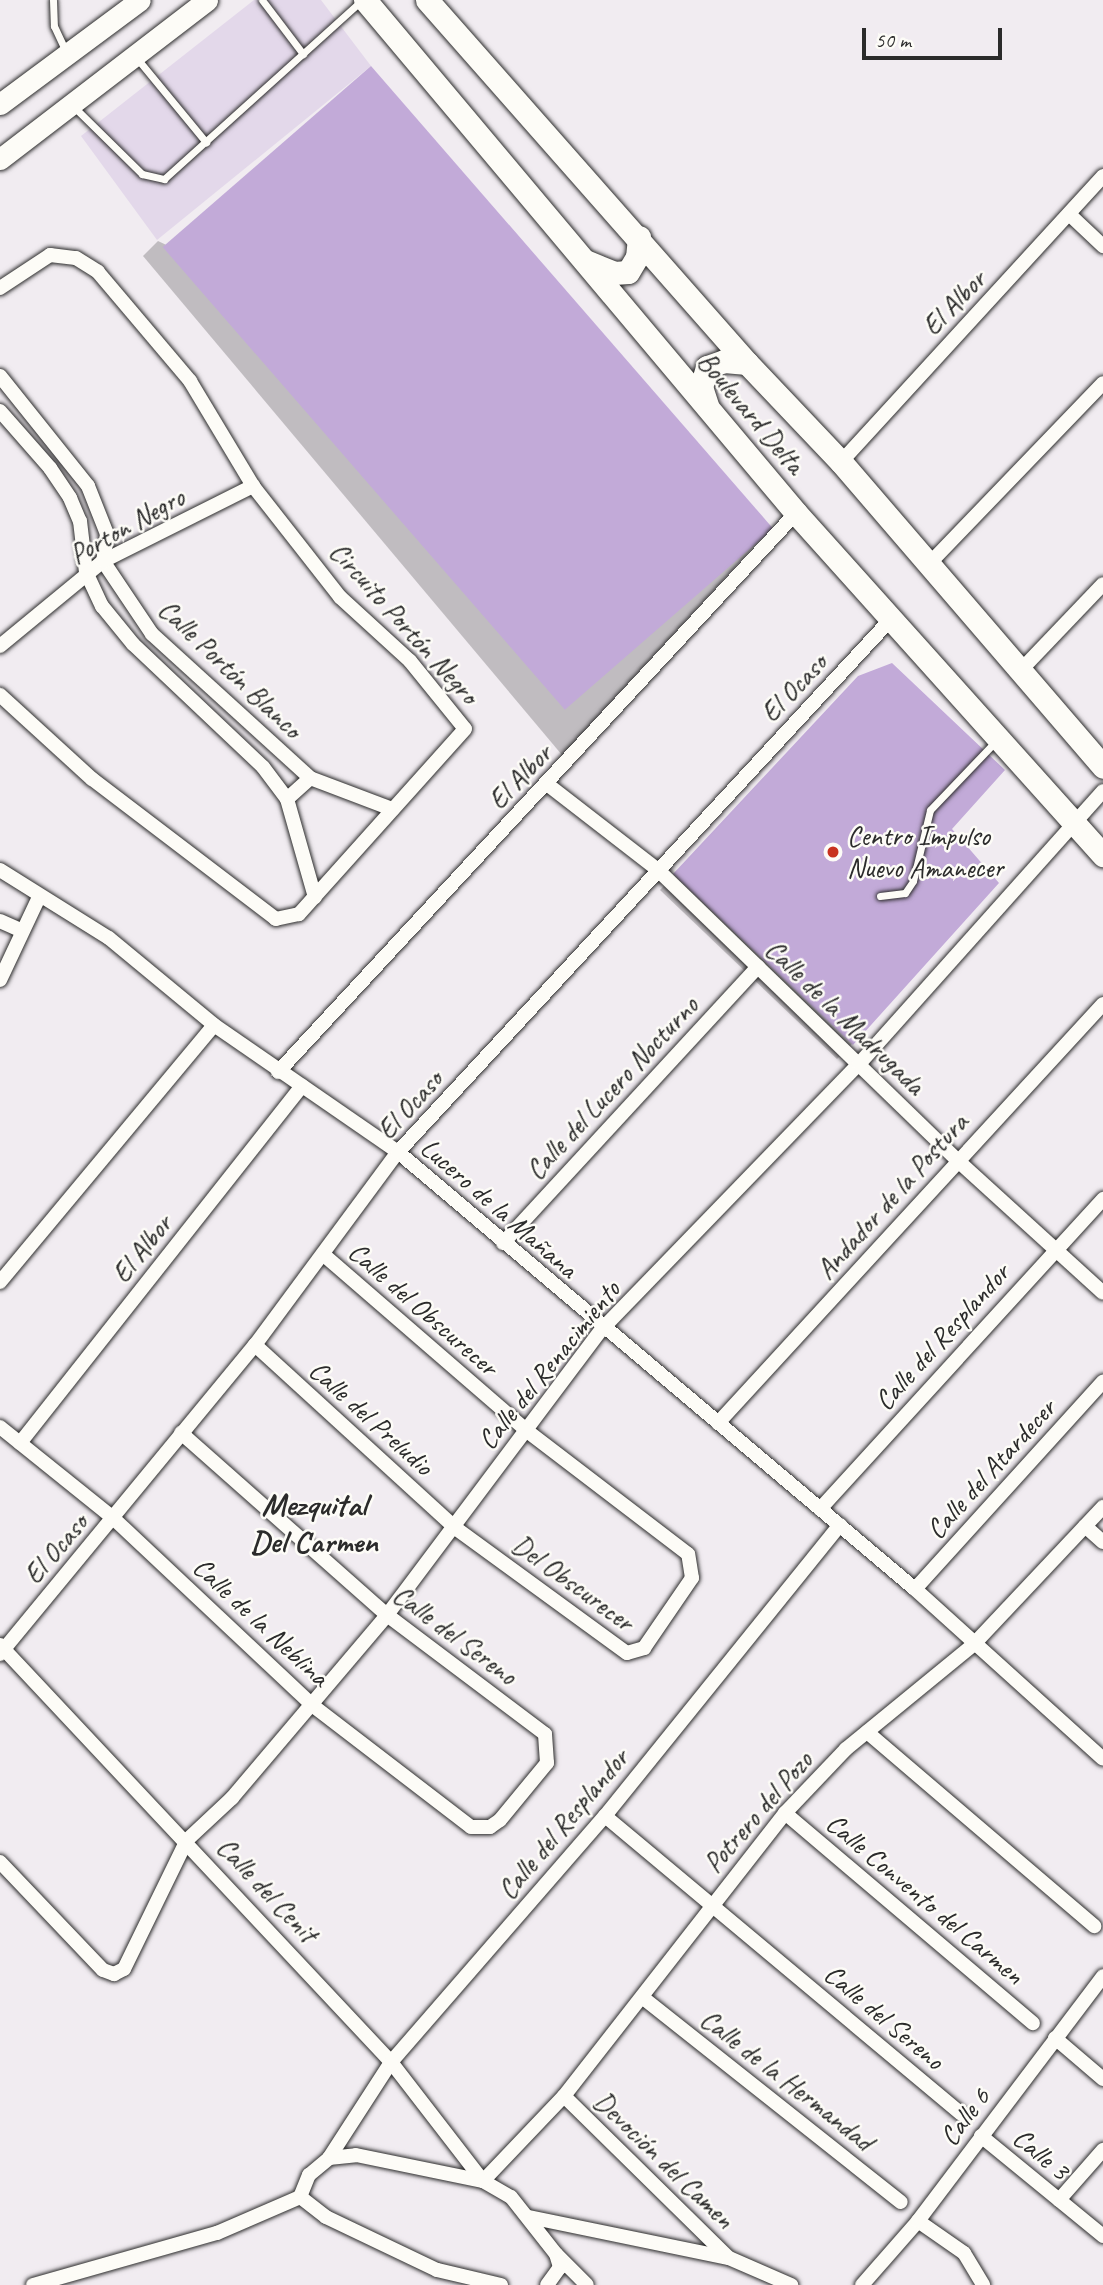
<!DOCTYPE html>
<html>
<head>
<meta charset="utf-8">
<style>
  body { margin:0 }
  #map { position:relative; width:1103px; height:2285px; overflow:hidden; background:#f1ecf1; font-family:Caveat,sans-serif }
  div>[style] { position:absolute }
  .built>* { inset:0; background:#e3d8ea }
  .shadow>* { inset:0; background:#0003 }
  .building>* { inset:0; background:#c2aad8; transform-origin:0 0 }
  .roads { filter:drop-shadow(0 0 2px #2b2b2b) drop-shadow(0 0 2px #2b2b2b) }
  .service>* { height:7px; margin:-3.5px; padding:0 3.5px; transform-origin:3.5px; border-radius:3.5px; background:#fdfcf7 }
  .minor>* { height:14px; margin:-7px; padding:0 7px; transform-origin:7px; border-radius:7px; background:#fdfcf7 }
  .secondary>* { height:21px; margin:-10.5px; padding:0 10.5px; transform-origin:10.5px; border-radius:10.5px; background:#fdfcf7 }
  .primary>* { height:23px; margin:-11.5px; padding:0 11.5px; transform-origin:11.5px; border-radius:11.5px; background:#fdfcf7 }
  .dots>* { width:19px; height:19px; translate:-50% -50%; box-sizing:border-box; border:4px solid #fdfcf7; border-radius:50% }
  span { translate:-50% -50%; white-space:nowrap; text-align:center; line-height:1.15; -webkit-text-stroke:5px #fdfcf7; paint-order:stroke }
  .street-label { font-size:28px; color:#2b2b2b }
  .poi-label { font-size:28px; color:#2b2b2b }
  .left { translate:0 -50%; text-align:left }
  .quarter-label { font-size:32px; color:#2b2b2b; font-weight:700 }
  .scale { position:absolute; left:862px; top:28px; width:140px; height:32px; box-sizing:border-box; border:4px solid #2b2b2b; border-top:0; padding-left:9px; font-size:21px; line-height:24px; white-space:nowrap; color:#2b2b2b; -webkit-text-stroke:5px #fdfcf7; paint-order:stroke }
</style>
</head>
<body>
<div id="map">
  <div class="built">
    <div style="clip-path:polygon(254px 0,321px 0,371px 66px,157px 240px,81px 136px)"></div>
  </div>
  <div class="shadow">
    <div style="clip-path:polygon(158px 241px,769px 530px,562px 755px,143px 256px)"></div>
    <div style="clip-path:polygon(847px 689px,949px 829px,852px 1044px,837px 1059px,660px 890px)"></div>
  </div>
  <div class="building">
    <div style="left:371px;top:66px;width:613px;height:276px;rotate:49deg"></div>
    <div style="clip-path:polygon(892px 663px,1005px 770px,952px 829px,999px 883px,853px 1045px,673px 874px,858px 676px)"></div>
  </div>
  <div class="roads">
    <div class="service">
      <div style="left:53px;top:0;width:26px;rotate:88deg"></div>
      <div style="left:54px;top:26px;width:29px;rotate:65deg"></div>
      <div style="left:262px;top:0;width:68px;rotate:52.8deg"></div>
      <div style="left:135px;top:56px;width:112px;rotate:50.5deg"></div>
      <div style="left:73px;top:106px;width:97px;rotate:44.6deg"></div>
      <div style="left:142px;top:174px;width:23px;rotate:13deg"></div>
      <div style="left:164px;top:179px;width:267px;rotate:-42.1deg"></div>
      <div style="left:880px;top:896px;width:25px;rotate:-7deg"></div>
      <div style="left:905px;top:893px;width:14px;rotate:-56deg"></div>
      <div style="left:913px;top:881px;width:73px;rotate:-76.5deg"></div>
      <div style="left:930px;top:810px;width:94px;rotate:-46.3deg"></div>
    </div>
    <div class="minor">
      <div style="left:1069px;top:214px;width:47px;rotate:43.3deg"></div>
      <div style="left:0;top:288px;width:60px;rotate:-33.4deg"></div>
      <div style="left:50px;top:255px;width:26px;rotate:7deg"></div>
      <div style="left:76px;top:258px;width:26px;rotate:32deg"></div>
      <div style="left:98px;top:272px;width:143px;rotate:49.8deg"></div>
      <div style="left:190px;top:381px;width:122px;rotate:59deg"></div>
      <div style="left:253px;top:486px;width:141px;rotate:51.9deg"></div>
      <div style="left:340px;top:597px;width:95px;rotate:42.4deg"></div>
      <div style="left:410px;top:661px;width:87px;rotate:51deg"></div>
      <div style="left:465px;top:729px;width:249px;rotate:131.9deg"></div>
      <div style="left:299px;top:914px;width:24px;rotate:168deg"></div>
      <div style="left:276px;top:919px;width:231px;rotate:-142.7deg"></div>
      <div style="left:92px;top:779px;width:125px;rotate:-137.6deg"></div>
      <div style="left:0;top:376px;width:141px;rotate:51.3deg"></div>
      <div style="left:88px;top:486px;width:52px;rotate:68.4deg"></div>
      <div style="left:107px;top:534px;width:27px;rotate:98deg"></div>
      <div style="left:103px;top:561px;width:88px;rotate:56.1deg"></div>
      <div style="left:152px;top:634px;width:214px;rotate:42.3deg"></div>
      <div style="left:310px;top:778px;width:88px;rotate:20.7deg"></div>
      <div style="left:0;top:411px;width:76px;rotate:48.7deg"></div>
      <div style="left:50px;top:468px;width:36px;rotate:56deg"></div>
      <div style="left:70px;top:498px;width:25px;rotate:67deg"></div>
      <div style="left:80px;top:521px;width:51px;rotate:83.3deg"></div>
      <div style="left:86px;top:572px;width:38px;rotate:65deg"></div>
      <div style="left:102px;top:606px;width:49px;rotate:50.8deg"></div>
      <div style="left:133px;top:644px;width:179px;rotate:43.4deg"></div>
      <div style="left:263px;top:767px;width:40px;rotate:53deg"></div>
      <div style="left:287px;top:799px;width:102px;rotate:74.1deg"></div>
      <div style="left:841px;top:462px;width:388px;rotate:-47.5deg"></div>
      <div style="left:929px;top:564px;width:251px;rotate:-46.1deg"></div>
      <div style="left:0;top:646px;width:134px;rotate:-39.5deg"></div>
      <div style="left:103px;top:561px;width:168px;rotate:-26.6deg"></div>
      <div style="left:1020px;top:671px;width:120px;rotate:-46.3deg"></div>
      <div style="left:547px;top:784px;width:142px;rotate:37.8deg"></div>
      <div style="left:659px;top:871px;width:415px;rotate:44.1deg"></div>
      <div style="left:957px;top:1160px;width:197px;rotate:42.3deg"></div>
      <div style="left:287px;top:799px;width:31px;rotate:-42deg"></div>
      <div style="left:0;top:870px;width:128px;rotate:32deg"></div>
      <div style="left:109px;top:938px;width:136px;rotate:39.6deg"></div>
      <div style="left:214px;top:1025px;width:224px;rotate:34.6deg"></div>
      <div style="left:398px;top:1152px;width:677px;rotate:40.21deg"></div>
      <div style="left:915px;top:1589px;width:253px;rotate:42.1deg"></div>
      <div style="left:0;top:921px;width:24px;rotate:24deg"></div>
      <div style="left:0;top:980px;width:92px;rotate:-64.8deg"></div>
      <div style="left:278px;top:1072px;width:762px;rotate:-47.18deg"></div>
      <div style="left:503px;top:1243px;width:376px;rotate:-47.3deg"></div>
      <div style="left:0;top:1282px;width:334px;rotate:-50.2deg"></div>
      <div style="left:255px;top:1345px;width:270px;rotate:42.4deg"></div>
      <div style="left:454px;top:1527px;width:214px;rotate:36.1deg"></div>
      <div style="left:627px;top:1653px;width:18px;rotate:-16deg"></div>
      <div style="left:644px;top:1648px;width:85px;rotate:-55.6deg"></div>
      <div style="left:692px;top:1578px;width:24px;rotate:-99deg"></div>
      <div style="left:688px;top:1554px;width:204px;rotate:-142.6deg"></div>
      <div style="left:526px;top:1430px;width:267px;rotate:-139.1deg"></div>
      <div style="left:718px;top:1423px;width:569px;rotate:-47.42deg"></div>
      <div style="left:0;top:1427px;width:145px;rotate:38.8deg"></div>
      <div style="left:113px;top:1518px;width:273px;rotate:43.2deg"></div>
      <div style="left:312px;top:1705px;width:200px;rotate:37.5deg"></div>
      <div style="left:471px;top:1827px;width:19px"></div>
      <div style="left:490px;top:1827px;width:12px;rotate:-35deg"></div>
      <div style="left:500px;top:1820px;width:74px;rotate:-50.5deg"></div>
      <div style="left:547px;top:1763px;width:29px;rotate:-94deg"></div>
      <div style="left:545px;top:1734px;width:198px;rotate:-143deg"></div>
      <div style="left:387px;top:1615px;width:275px;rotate:-138.5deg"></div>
      <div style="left:20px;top:1443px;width:455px;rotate:-51.7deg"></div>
      <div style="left:820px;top:1509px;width:420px;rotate:-47.6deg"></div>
      <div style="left:1085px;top:1526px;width:24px;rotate:42deg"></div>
      <div style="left:915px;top:1589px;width:280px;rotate:-47.8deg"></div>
      <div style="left:0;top:1645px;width:572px;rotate:46.84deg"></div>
      <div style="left:391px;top:2062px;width:150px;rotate:52.3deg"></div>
      <div style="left:0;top:1654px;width:401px;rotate:-50.5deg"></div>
      <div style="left:255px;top:1345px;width:240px;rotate:-53.5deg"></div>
      <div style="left:398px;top:1152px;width:726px;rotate:-47.23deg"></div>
      <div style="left:867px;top:1732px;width:299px;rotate:40.5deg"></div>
      <div style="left:785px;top:1813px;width:325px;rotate:40.3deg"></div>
      <div style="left:605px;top:1816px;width:464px;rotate:39.9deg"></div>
      <div style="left:0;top:1862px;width:149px;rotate:46.4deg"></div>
      <div style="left:103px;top:1970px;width:12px;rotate:20deg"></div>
      <div style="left:114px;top:1974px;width:11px;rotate:-27deg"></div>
      <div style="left:124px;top:1969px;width:144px;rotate:-64deg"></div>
      <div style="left:187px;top:1840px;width:62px;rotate:-43deg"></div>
      <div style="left:232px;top:1798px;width:240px;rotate:-49.7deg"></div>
      <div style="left:387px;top:1615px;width:358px;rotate:-53.1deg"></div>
      <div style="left:602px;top:1329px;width:369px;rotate:-45.9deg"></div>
      <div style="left:859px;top:1064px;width:366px;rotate:-48.2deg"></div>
      <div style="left:642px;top:1997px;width:330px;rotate:38.4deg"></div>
      <div style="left:1055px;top:2038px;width:63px;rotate:40.5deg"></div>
      <div style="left:564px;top:2096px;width:230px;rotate:44.5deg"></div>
      <div style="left:981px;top:2136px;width:158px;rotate:39.3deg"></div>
      <div style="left:329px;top:2158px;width:114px;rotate:-57.1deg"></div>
      <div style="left:391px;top:2062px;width:326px;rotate:-49deg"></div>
      <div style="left:605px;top:1816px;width:374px;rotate:-51.1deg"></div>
      <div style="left:483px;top:2181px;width:117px;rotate:-46.4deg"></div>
      <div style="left:564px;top:2096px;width:359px;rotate:-52deg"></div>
      <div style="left:785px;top:1813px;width:88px;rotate:-46.4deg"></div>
      <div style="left:846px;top:1749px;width:164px;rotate:-39.3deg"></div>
      <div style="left:973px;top:1645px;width:190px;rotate:-46.7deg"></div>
      <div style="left:1059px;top:2200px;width:67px;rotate:-48.7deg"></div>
      <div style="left:529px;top:2217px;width:204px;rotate:11.6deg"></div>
      <div style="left:729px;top:2258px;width:68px;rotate:23.5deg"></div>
      <div style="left:918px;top:2221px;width:56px;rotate:34.8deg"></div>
      <div style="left:964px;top:2253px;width:37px;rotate:59deg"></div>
      <div style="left:557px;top:2255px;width:42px;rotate:45deg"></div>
      <div style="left:33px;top:2285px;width:191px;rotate:-15.8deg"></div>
      <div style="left:217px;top:2233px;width:90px;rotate:-23.4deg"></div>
      <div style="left:501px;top:2285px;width:66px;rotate:-166.8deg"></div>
      <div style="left:437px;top:2270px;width:123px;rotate:-154.5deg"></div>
      <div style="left:326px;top:2217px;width:33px;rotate:-142deg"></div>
      <div style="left:300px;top:2197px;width:24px;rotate:-68deg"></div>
      <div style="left:309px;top:2175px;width:26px;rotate:-40deg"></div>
      <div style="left:329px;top:2158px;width:27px;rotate:-6deg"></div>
      <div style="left:356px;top:2155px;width:130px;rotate:11.6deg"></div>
      <div style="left:483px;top:2181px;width:32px;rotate:30deg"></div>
      <div style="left:511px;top:2197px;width:73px;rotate:51.7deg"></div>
      <div style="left:556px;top:2254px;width:14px;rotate:73deg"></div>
      <div style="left:560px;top:2267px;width:22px;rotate:126deg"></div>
      <div style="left:862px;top:2285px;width:85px;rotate:-48.8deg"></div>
      <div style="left:918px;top:2221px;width:307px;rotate:-52.9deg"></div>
    </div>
    <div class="secondary">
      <div style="left:0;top:104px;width:174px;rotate:-36.6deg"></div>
      <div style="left:0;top:159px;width:261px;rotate:-37.5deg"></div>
    </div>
    <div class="primary">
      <div style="left:365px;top:0;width:670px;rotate:49.96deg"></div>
      <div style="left:796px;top:513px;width:460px;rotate:48.1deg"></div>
      <div style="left:427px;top:0;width:484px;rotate:48.6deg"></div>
      <div style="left:747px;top:363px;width:137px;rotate:46.5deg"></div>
      <div style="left:841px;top:462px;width:402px;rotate:49.3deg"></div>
      <div style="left:585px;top:261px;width:31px;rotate:22deg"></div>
      <div style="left:614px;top:273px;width:14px;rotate:-4deg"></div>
      <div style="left:628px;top:272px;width:17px;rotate:-59deg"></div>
      <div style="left:637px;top:257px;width:20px;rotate:-84deg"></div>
      <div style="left:707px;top:405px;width:19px;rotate:-108deg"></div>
      <div style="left:701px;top:387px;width:21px;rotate:-73deg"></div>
      <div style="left:707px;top:367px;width:18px;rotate:-19deg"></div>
      <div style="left:724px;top:361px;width:23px;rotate:5deg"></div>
    </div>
  </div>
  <div class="dots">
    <div style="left:833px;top:852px;background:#c8321e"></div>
  </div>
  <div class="street-label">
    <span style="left:954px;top:303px;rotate:-47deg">El Albor</span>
    <span style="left:751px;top:413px;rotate:50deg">Boulevard Delta</span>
    <span style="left:127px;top:526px;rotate:-29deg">Porton Negro</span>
    <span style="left:404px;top:623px;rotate:48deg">Circuito Portón Negro</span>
    <span style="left:230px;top:669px;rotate:44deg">Calle Portón Blanco</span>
    <span style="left:794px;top:688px;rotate:-47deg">El Ocaso</span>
    <span style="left:520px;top:777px;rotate:-47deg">El Albor</span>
    <span style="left:845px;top:1017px;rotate:44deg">Calle de la Madrugada</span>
    <span style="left:612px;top:1088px;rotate:-47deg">Calle del Lucero Nocturno</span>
    <span style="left:410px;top:1105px;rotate:-48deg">El Ocaso</span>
    <span style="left:892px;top:1196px;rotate:-48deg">Andador de la Postura</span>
    <span style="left:499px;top:1208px;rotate:41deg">Lucero de la Mañana</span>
    <span style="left:142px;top:1249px;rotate:-52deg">El Albor</span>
    <span style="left:423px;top:1309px;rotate:41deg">Calle del Obscurecer</span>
    <span style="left:942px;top:1337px;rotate:-48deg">Calle del Resplandor</span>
    <span style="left:549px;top:1365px;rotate:-51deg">Calle del Renacimiento</span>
    <span style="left:371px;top:1418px;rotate:42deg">Calle del Preludio</span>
    <span style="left:991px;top:1469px;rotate:-48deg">Calle del Atardecer</span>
    <span style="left:56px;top:1549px;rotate:-50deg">El Ocaso</span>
    <span style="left:573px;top:1583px;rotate:36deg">Del Obscurecer</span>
    <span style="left:261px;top:1622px;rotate:43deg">Calle de la Neblina</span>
    <span style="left:455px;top:1635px;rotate:37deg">Calle del Sereno</span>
    <span style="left:758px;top:1812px;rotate:-49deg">Potrero del Pozo</span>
    <span style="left:563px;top:1824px;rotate:-50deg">Calle del Resplandor</span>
    <span style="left:267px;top:1890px;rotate:47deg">Calle del Cenit</span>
    <span style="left:925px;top:1899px;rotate:40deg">Calle Convento del Carmen</span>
    <span style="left:884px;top:2017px;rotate:40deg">Calle del Sereno</span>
    <span style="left:787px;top:2080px;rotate:38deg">Calle de la Hermandad</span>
    <span style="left:965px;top:2117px;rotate:-53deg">Calle 6</span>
    <span style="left:1041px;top:2154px;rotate:40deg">Calle 3</span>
    <span style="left:664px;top:2160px;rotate:44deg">Devoción del Camen</span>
  </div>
  <div class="poi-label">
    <span class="left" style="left:847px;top:852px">Centro Impulso<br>Nuevo Amanecer</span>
  </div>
  <div class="quarter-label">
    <span style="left:314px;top:1524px">Mezquital<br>Del Carmen</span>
  </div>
  <div class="scale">50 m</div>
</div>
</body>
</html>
